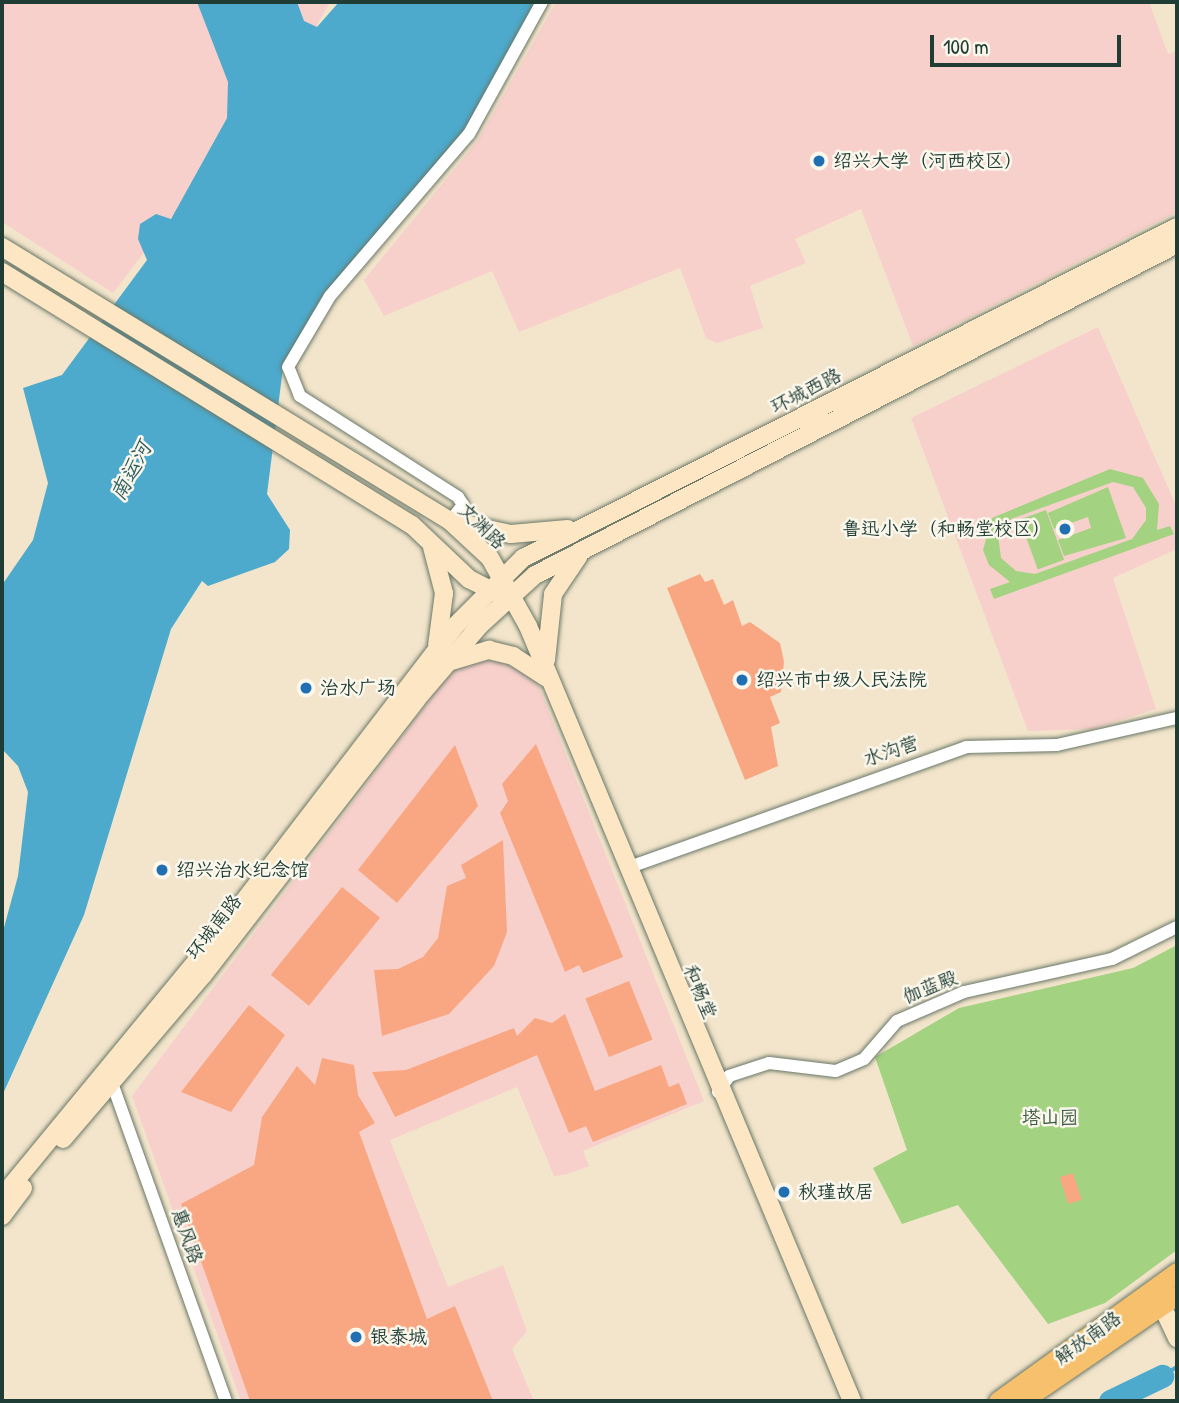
<!DOCTYPE html>
<html>
<head>
<meta charset="utf-8">
<style>
  body { margin:0 }
  #map { position:relative; width:1179px; height:1403px; overflow:hidden; background:#f3e5cb; font-family:"Patrick Hand","LXGW WenKai TC",sans-serif }
  div>[style] { position:absolute }
  .built>* { inset:0; background:#f7d0cb }
  .green>* { inset:0; background:#a3d280; transform-origin:0 0 }
  .water>* { inset:0; background:#4daacc }
  .stream>* { height:3.5px; margin:-1.75px; padding:0 1.75px; transform-origin:1.75px; border-radius:1.75px; background:#4daacc }
  .river>* { height:23px; margin:-11.5px; padding:0 11.5px; transform-origin:11.5px; border-radius:11.5px; background:#4daacc }
  .building>* { inset:0; background:#f9a782; transform-origin:0 0 }
  .roads { filter:drop-shadow(0 0 2px #697869) drop-shadow(0 0 2px #697869) }
  .street>* { height:12px; margin:-6px; padding:0 6px; transform-origin:6px; border-radius:6px; background:#fff }
  .secondary>* { height:18px; margin:-9px; padding:0 9px; transform-origin:9px; border-radius:9px; background:#fce6c4 }
  .primary>* { height:19px; margin:-9.5px; padding:0 9.5px; transform-origin:9.5px; border-radius:9.5px; background:#f7c06c }
  .dots>* { width:19px; height:19px; translate:-50% -50%; box-sizing:border-box; border:4px solid #fbf7ec; border-radius:50% }
  span { translate:-50% -50%; white-space:nowrap; text-align:center; line-height:1.15; -webkit-text-stroke:5px #fbf7ec; paint-order:stroke }
  .poi-label { font-size:19px; color:#1f3d34 }
  .left { translate:0 -50%; text-align:left }
  .right { translate:-100% -50%; text-align:right }
  .street-label { font-size:19px; color:#1f3d34 }
  .park-label { font-size:19px; color:#395b43 }
  .water-label { font-size:21px; color:#2d5e62; font-style:italic }
  .frame { position:absolute; inset:0; border:4px solid #1f3d34; pointer-events:none }
  .scale { position:absolute; left:930px; top:35px; width:191px; height:32px; box-sizing:border-box; border:4px solid #1f3d34; border-top:0; padding-left:9px; font-size:21px; line-height:24px; white-space:nowrap; color:#1f3d34; -webkit-text-stroke:5px #fbf7ec; paint-order:stroke }
</style>
</head>
<body>
<div id="map">
  <div class="built">
    <div style="clip-path:polygon(2px 2px,330px 2px,316px 27px,233px 107px,173px 215px,113px 293px,2px 222px)"></div>
    <div style="clip-path:polygon(556px 2px,1149px 2px,1168px 54px,1177px 51px,1177px 212px,913px 346px,861px 209px,795px 239px,806px 263px,750px 286px,763px 328px,717px 343px,706px 338px,680px 268px,519px 332px,492px 271px,384px 316px,364px 280px,478px 140px)"></div>
    <div style="clip-path:polygon(1098px 327px,1177px 508px,1177px 549px,1113px 578px,1156px 709px,1092px 729px,1028px 731px,911px 418px)"></div>
    <div style="clip-path:polygon(468px 658px,519px 664px,539px 687px,704px 1101px,583px 1151px,589px 1166px,568px 1174px,554px 1176px,517px 1087px,390px 1140px,448px 1287px,503px 1265px,527px 1331px,512px 1349px,534px 1401px,241px 1401px,132px 1096px,443px 682px)"></div>
  </div>
  <div class="green">
    <div style="clip-path:polygon(evenodd,1110px 469px,1143px 478px,1159px 504px,1157px 530px,1170px 526px,1174px 534px,994px 599px,990px 589px,1010px 582px,989px 565px,983px 550px,992px 518px,1110px 469px,1113px 482px,1133px 487px,1146px 508px,1146px 520px,1132px 539px,1035px 574px,1016px 571px,1001px 558px,998px 535px,1011px 519px,1113px 482px)"></div>
    <div style="clip-path:polygon(1108px 487px,1126px 538px,1064px 556px,1058px 540px,1091px 528px,1088px 517px,1054px 529px,1048px 513px)"></div>
    <div style="left:1046px;top:510px;width:53px;height:28px;rotate:70deg"></div>
    <div style="clip-path:polygon(1177px 945px,1177px 1250px,1105px 1303px,1048px 1324px,958px 1205px,902px 1224px,873px 1168px,907px 1150px,875px 1057px,959px 1008px,1133px 968px)"></div>
  </div>
  <div class="water">
    <div style="clip-path:polygon(197px 2px,297px 2px,304px 21px,317px 27px,339px 2px,537px 2px,469px 128px,328px 290px,283px 368px,267px 494px,290px 530px,289px 549px,275px 562px,208px 586px,202px 581px,171px 629px,84px 915px,2px 1096px,2px 935px,18px 876px,28px 792px,18px 766px,2px 749px,2px 585px,33px 540px,48px 483px,23px 388px,62px 375px,147px 260px,138px 239px,140px 224px,156px 214px,171px 219px,227px 118px,228px 82px)"></div>
  </div>
  <div class="stream">
    <div style="left:1162px;top:1376px;width:17px;rotate:-31deg"></div>
  </div>
  <div class="river">
    <div style="left:1110px;top:1401px;width:58px;rotate:-25.7deg"></div>
  </div>
  <div class="building">
    <div style="clip-path:polygon(700px 574px,705px 582px,713px 579px,724px 605px,733px 600px,742px 626px,750px 622px,780px 643px,784px 662px,781px 692px,770px 697px,780px 723px,771px 727px,778px 766px,745px 780px,667px 588px)"></div>
    <div style="clip-path:polygon(536px 744px,623px 957px,583px 973px,579px 965px,565px 972px,500px 813px,508px 801px,502px 784px)"></div>
    <div style="clip-path:polygon(455px 745px,478px 806px,397px 903px,358px 870px)"></div>
    <div style="clip-path:polygon(503px 840px,507px 932px,494px 966px,449px 1014px,382px 1036px,374px 970px,398px 969px,423px 957px,438px 938px,447px 886px,466px 878px,461px 865px)"></div>
    <div style="left:342px;top:887px;width:49px;height:113px;rotate:39deg"></div>
    <div style="left:629px;top:981px;width:63px;height:47px;rotate:68deg"></div>
    <div style="clip-path:polygon(249px 1005px,285px 1035px,231px 1112px,181px 1092px)"></div>
    <div style="clip-path:polygon(565px 1014px,595px 1091px,661px 1065px,669px 1087px,679px 1083px,687px 1104px,593px 1142px,586px 1126px,569px 1133px,537px 1055px,395px 1117px,372px 1072px,406px 1070px,514px 1028px,517px 1036px,535px 1018px,552px 1023px)"></div>
    <div style="clip-path:polygon(322px 1058px,354px 1065px,358px 1095px,375px 1123px,359px 1132px,427px 1319px,455px 1306px,493px 1401px,250px 1401px,181px 1204px,254px 1165px,262px 1117px,297px 1066px,315px 1085px)"></div>
    <div style="left:1073px;top:1173px;width:28px;height:14px;rotate:72deg"></div>
  </div>
  <div class="roads">
    <div class="street">
      <div style="left:450px;top:521px;width:21px;rotate:-51deg"></div>
      <div style="left:463px;top:505px;width:9px;rotate:-122deg"></div>
      <div style="left:458px;top:497px;width:188px;rotate:-147.4deg"></div>
      <div style="left:300px;top:396px;width:31px;rotate:-112deg"></div>
      <div style="left:288px;top:367px;width:82px;rotate:-59.4deg"></div>
      <div style="left:330px;top:296px;width:213px;rotate:-49.4deg"></div>
      <div style="left:469px;top:134px;width:151px;rotate:-61.1deg"></div>
      <div style="left:627px;top:868px;width:360px;rotate:-19.6deg"></div>
      <div style="left:966px;top:747px;width:91px;rotate:-1.3deg"></div>
      <div style="left:1057px;top:745px;width:123px;rotate:-12.7deg"></div>
      <div style="left:112px;top:1083px;width:338px;rotate:70.3deg"></div>
      <div style="left:718px;top:1092px;width:19px;rotate:-55deg"></div>
      <div style="left:729px;top:1076px;width:42px;rotate:-18deg"></div>
      <div style="left:769px;top:1063px;width:67px;rotate:6.8deg"></div>
      <div style="left:836px;top:1071px;width:30px;rotate:-23deg"></div>
      <div style="left:864px;top:1059px;width:50px;rotate:-49deg"></div>
      <div style="left:897px;top:1021px;width:73px;rotate:-23.4deg"></div>
      <div style="left:964px;top:992px;width:152px;rotate:-12.6deg"></div>
      <div style="left:1112px;top:959px;width:72px;rotate:-26.2deg"></div>
    </div>
    <div class="secondary">
      <div style="left:2px;top:247px;width:525px;rotate:31.45deg"></div>
      <div style="left:450px;top:521px;width:54px;rotate:42.8deg"></div>
      <div style="left:490px;top:558px;width:78px;rotate:60.8deg"></div>
      <div style="left:528px;top:626px;width:840px;rotate:67.31deg"></div>
      <div style="left:2px;top:272px;width:482px;rotate:31.7deg"></div>
      <div style="left:412px;top:525px;width:79px;rotate:43.5deg"></div>
      <div style="left:469px;top:579px;width:34px;rotate:27deg"></div>
      <div style="left:455px;top:522px;width:57px;rotate:12.1deg"></div>
      <div style="left:511px;top:534px;width:57px;rotate:-5deg"></div>
      <div style="left:432px;top:547px;width:48px;rotate:75.4deg"></div>
      <div style="left:444px;top:593px;width:53px;rotate:97.5deg"></div>
      <div style="left:546px;top:660px;width:66px;rotate:-83.9deg"></div>
      <div style="left:553px;top:594px;width:45px;rotate:-56deg"></div>
      <div style="left:452px;top:661px;width:39px;rotate:-17deg"></div>
      <div style="left:489px;top:650px;width:25px;rotate:14deg"></div>
      <div style="left:513px;top:656px;width:40px;rotate:32.9deg"></div>
      <div style="left:63px;top:1139px;width:216px;rotate:-49.5deg"></div>
      <div style="left:203px;top:975px;width:348px;rotate:-52.2deg"></div>
      <div style="left:416px;top:700px;width:99px;rotate:-49.5deg"></div>
      <div style="left:480px;top:625px;width:74px;rotate:-42.3deg"></div>
      <div style="left:535px;top:575px;width:722px;rotate:-27.27deg"></div>
      <div style="left:2px;top:1197px;width:345px;rotate:-50.5deg"></div>
      <div style="left:221px;top:931px;width:383px;rotate:-52.5deg"></div>
      <div style="left:454px;top:627px;width:98px;rotate:-45deg"></div>
      <div style="left:523px;top:558px;width:733px;rotate:-26.84deg"></div>
      <div style="left:2px;top:1216px;width:35px;rotate:-53deg"></div>
      <div style="left:1156px;top:1293px;width:50px;rotate:65deg"></div>
    </div>
    <div class="primary">
      <div style="left:998px;top:1401px;width:221px;rotate:-35.8deg"></div>
      <div style="left:1022px;top:1401px;width:188px;rotate:-34.4deg"></div>
    </div>
  </div>
  <div class="dots">
    <div style="left:819px;top:161px;background:#1f6fb2"></div>
    <div style="left:1065px;top:529px;background:#1f6fb2"></div>
    <div style="left:742px;top:680px;background:#1f6fb2"></div>
    <div style="left:306px;top:688px;background:#1f6fb2"></div>
    <div style="left:162px;top:870px;background:#1f6fb2"></div>
    <div style="left:784px;top:1192px;background:#1f6fb2"></div>
    <div style="left:356px;top:1337px;background:#1f6fb2"></div>
  </div>
  <div class="poi-label">
    <span class="left" style="left:833px;top:161px">绍兴大学（河西校区）</span>
    <span class="right" style="left:1051px;top:529px">鲁迅小学（和畅堂校区）</span>
    <span class="left" style="left:756px;top:680px">绍兴市中级人民法院</span>
    <span class="left" style="left:320px;top:688px">治水广场</span>
    <span class="left" style="left:176px;top:870px">绍兴治水纪念馆</span>
    <span class="left" style="left:798px;top:1192px">秋瑾故居</span>
    <span class="left" style="left:370px;top:1337px">银泰城</span>
  </div>
  <div class="street-label">
    <span style="left:806px;top:391px;rotate:-27deg">环城西路</span>
    <span style="left:482px;top:526px;rotate:44deg">文渊路</span>
    <span style="left:891px;top:751px;rotate:-18deg">水沟营</span>
    <span style="left:214px;top:927px;rotate:-52deg">环城南路</span>
    <span style="left:930px;top:987px;rotate:-22deg">伽蓝殿</span>
    <span style="left:700px;top:992px;rotate:68deg">和畅堂</span>
    <span style="left:187px;top:1236px;rotate:70deg">惠风路</span>
    <span style="left:1088px;top:1338px;rotate:-36deg">解放南路</span>
  </div>
  <div class="park-label">
    <span style="left:1050px;top:1118px">塔山园</span>
  </div>
  <div class="water-label">
    <span style="left:131px;top:471px;rotate:-62deg">南运河</span>
  </div>
  <div class="frame"></div>
  <div class="scale">100 m</div>
</div>
</body>
</html>
